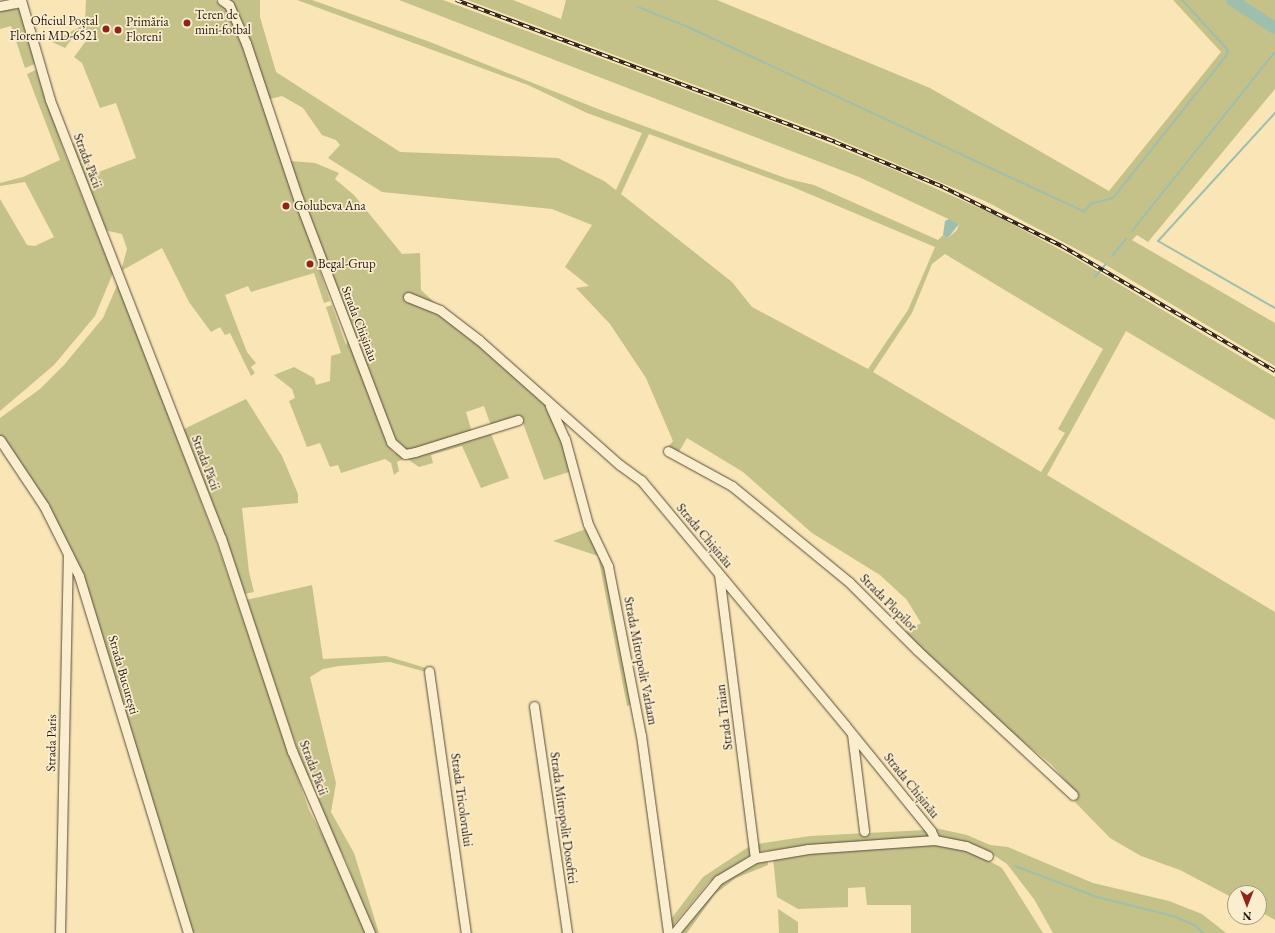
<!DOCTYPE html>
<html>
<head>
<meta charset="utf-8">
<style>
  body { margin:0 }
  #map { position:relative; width:1275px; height:933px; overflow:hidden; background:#f9e5b5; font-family:"EB Garamond",serif }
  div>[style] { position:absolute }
  .green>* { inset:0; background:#c4c289 }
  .water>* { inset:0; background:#9ebfae }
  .stream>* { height:2px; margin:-1px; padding:0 1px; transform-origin:1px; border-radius:1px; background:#9ebfae }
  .river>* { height:12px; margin:-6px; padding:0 6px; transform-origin:6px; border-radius:6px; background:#9ebfae }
  .roads { filter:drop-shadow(0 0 1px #584a3b) drop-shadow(0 0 1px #584a3b) }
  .minor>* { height:9px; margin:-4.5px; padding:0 4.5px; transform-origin:4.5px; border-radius:4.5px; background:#fbeecf }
  .rail>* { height:3.5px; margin-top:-1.75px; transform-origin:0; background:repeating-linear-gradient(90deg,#fbeecf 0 6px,#231712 0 12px); box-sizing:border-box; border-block:1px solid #231712 }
  .dots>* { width:11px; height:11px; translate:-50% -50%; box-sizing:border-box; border:2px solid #fbeecf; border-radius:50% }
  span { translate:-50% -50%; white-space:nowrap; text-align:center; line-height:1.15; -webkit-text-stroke:3.5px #fbeecf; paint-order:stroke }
  .poi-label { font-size:13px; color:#231712 }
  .left { translate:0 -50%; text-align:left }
  .right { translate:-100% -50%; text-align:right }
  .street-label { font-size:13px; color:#231712 }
  .north { position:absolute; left:1227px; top:885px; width:40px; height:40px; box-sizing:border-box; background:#fbeecf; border:1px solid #a59883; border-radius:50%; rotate:180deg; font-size:11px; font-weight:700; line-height:16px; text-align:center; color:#231712 }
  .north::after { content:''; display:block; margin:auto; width:14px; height:18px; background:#8f2418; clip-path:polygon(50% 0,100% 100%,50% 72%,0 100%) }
</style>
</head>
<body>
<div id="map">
  <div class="green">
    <div style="clip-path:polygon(86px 0,215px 0,229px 11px,253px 71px,330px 301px,324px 303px,314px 273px,251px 292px,248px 286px,225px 295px,247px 352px,256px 363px,251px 367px,255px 373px,251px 376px,230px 333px,225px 335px,220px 327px,211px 332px,189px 302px,162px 248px,121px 271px,127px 249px,122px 234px,104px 230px,70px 145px,80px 141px,93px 174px,136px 158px,116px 103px,100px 108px,82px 63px,74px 57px,89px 37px,79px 29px,65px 48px,52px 42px,85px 24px)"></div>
    <div style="clip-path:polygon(evenodd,228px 0,260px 0,260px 17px,276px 72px,400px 152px,558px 158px,604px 181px,616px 190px,642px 133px,587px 113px,528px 85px,297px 0,312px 0,430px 42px,598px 109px,788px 179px,814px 185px,938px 240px,943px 235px,948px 238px,957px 230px,959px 224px,859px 177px,399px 0,443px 0,778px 124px,892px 169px,993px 214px,1072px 256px,1275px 377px,1275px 420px,1126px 331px,1047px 475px,1275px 612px,1275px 920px,1259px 911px,1259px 893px,1235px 893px,1235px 899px,1180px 870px,1141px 856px,1110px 838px,1075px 802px,1078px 795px,1051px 764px,988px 713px,905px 632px,921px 623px,907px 600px,880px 575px,812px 533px,743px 472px,687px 438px,677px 455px,667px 448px,673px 441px,646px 378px,610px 324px,576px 288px,589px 286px,565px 267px,592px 225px,552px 209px,382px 192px,328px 158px,340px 145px,336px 140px,322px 135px,303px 108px,282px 96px,270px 99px,235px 10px,228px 0,649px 134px,788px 185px,935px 247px,908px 310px,868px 369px,752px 307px,732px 282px,621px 194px,649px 134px,228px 0,945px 254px,1103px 349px,1058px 429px,1065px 433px,1041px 472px,873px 372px,912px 313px,932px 264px,945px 254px)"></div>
    <div style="clip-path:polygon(467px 0,513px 0,561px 19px,566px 0,717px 0,930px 88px,1109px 191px,1221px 52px,1173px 0,1275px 0,1275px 89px,1148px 242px,1137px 235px,1132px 240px,1275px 323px,1275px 366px,1101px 262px,985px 201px,823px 133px)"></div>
    <div style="clip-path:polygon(8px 7px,20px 10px,35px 64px,25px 68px,11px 26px,0 29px,0 9px)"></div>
    <div style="clip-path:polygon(36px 70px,66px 157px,113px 273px,95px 316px,54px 365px,0 411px,0 199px,27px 245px,35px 246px,54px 237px,25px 182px,0 186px,0 183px,23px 177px,60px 160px,27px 74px)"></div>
    <div style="clip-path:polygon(290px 161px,315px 163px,339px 173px,335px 179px,354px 195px,402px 254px,420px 253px,421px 290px,547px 406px,564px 441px,572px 471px,544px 480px,521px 418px,491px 426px,484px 406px,466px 412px,472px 432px,405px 451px,394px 442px)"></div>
    <div style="clip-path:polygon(118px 283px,216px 541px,309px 810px,335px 858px,366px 933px,192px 933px,82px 576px,31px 478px,0 437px,0 418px,40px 389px,64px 365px,103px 318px)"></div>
    <div style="clip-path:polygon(332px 305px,346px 345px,348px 340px,387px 443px,393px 452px,406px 457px,491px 434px,509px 478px,481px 488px,462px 446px,431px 455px,433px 463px,419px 467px,406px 458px,397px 462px,399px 471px,394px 475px,391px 463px,385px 459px,341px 473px,338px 465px,330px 467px,320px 443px,307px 447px,289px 401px,295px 398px,292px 389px,274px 375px,294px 367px,314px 378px,316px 385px,330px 381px,331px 356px,341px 353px,326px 307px)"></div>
    <div style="clip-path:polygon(246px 399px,282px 456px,298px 494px,298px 503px,242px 508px,249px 572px,254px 592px,244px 594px,182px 430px)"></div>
    <div style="clip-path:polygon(586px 529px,601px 553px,632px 704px,627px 706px,598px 556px,553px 541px)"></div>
    <div style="clip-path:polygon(312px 585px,323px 659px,386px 656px,426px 668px,426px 672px,390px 662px,339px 666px,323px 669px,310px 677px,336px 783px,331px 812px,354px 853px,379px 933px,373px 933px,347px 863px,316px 803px,246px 600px)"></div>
    <div style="clip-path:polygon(935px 828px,967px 835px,990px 845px,1008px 847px,1093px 883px,1169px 901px,1202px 914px,1226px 933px,1053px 933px,1034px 899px,1007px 864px,983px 848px,940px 837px)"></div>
    <div style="clip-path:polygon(925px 830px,930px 837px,813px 845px,757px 852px,757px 844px,810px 836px)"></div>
    <div style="clip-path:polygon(940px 843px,975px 853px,1002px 868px,1043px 933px,911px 933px,911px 905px,867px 905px,865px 887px,848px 888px,848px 907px,798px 909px,777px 897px,773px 858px,822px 851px)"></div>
    <div style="clip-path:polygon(750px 846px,751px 855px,709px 882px,671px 928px,671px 919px,703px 877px)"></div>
    <div style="clip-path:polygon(767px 859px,768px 865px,736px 878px,715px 894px,687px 933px,679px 933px,714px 888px,756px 861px)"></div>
    <div style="clip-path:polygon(778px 909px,798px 922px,798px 933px,779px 933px)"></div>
  </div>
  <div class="water">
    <div style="clip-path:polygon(949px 219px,959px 224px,948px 238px,943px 235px,945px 221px)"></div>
  </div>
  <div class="stream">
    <div style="left:638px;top:7px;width:54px;rotate:21.8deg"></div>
    <div style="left:688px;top:27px;width:437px;rotate:25deg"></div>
    <div style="left:1084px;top:212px;width:10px;rotate:-53deg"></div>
    <div style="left:1090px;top:204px;width:24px;rotate:-15deg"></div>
    <div style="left:1113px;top:198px;width:181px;rotate:-51.5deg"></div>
    <div style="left:1226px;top:56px;width:6px;rotate:-72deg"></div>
    <div style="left:1228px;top:50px;width:68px;rotate:-132.6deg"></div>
    <div style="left:1275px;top:113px;width:173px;rotate:132.4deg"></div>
    <div style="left:1158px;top:241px;width:135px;rotate:29.8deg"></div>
    <div style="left:1132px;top:231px;width:229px;rotate:-51.4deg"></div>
    <div style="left:1112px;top:256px;width:22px;rotate:-51deg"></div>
    <div style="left:1095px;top:277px;width:17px;rotate:-50deg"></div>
    <div style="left:1015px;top:866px;width:88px;rotate:20.7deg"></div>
    <div style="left:1097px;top:897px;width:78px;rotate:14deg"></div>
    <div style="left:1173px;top:916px;width:25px;rotate:23deg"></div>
    <div style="left:1196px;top:926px;width:10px;rotate:45deg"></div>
  </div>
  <div class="river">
    <div style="left:1232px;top:0;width:51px;rotate:33.1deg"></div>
  </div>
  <div class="roads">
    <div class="minor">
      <div style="left:21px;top:0;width:104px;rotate:73.8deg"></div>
      <div style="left:50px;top:100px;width:470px;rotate:68.7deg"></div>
      <div style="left:221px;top:538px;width:225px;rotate:71.6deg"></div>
      <div style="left:292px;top:751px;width:198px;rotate:66.8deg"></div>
      <div style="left:222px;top:0;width:9px;rotate:36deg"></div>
      <div style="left:229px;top:5px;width:42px;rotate:65.9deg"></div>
      <div style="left:246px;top:43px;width:163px;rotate:71.5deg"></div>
      <div style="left:298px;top:198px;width:261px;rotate:69.1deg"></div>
      <div style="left:391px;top:442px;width:18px;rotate:41deg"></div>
      <div style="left:405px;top:454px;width:10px;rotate:-11deg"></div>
      <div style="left:415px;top:452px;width:108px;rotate:-17.3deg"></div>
      <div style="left:0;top:6px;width:21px;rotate:-11deg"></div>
      <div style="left:408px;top:297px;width:35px;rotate:22deg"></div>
      <div style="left:440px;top:310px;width:49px;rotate:37.6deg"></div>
      <div style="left:479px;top:340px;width:188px;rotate:41.6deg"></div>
      <div style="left:620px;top:465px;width:26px;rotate:36deg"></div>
      <div style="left:641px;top:480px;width:319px;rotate:50.2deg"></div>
      <div style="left:845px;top:725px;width:136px;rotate:50.9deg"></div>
      <div style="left:931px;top:831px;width:10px;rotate:66deg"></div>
      <div style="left:550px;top:406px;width:36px;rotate:66deg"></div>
      <div style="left:565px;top:439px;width:88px;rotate:74.9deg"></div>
      <div style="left:588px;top:524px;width:47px;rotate:64.5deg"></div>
      <div style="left:608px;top:566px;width:172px;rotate:79deg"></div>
      <div style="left:641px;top:735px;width:200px;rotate:82.2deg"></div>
      <div style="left:0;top:440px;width:79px;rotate:56.3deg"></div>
      <div style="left:44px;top:506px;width:78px;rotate:63.4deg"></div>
      <div style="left:79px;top:576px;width:373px;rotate:73deg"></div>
      <div style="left:668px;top:451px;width:73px;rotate:28.7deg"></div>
      <div style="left:732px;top:486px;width:151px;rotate:39.4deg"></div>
      <div style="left:849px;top:582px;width:96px;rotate:45deg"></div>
      <div style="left:917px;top:650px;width:213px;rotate:42.9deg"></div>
      <div style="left:719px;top:574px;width:286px;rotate:82.8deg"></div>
      <div style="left:429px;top:671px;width:265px;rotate:82deg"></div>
      <div style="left:534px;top:706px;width:229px;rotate:81.7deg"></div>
      <div style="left:852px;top:734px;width:98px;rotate:82.9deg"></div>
      <div style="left:60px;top:933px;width:379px;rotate:-88.8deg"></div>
      <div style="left:674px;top:933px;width:69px;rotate:-50.3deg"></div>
      <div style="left:718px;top:880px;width:43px;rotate:-30.7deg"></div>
      <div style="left:755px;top:858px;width:54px;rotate:-9.6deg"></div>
      <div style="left:808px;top:849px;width:127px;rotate:-4.1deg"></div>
      <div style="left:935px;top:840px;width:32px;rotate:11deg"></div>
      <div style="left:966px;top:846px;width:24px;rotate:24deg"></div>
    </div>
  </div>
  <div class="rail">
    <div style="left:456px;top:0;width:405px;rotate:20.5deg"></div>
    <div style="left:835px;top:142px;width:117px;rotate:22.6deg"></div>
    <div style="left:943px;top:187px;width:133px;rotate:26.4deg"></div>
    <div style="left:1062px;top:246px;width:247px;rotate:30.4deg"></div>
  </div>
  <div class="dots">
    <div style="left:187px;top:23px;background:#8f2418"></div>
    <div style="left:106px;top:29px;background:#8f2418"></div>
    <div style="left:118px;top:30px;background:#8f2418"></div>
    <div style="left:286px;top:206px;background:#8f2418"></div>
    <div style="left:310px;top:264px;background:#8f2418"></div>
  </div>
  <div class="poi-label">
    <span class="left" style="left:195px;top:23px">Teren de<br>mini-fotbal</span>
    <span class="right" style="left:98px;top:29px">Oficiul Poștal<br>Floreni MD-6521</span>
    <span class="left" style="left:126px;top:30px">Primăria<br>Floreni</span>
    <span class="left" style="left:294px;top:206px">Golubeva Ana</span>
    <span class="left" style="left:318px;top:264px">Begal-Grup</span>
  </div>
  <div class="street-label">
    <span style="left:87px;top:161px;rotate:69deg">Strada Păcii</span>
    <span style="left:359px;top:324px;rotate:69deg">Strada Chișinău</span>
    <span style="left:205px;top:463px;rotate:69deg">Strada Păcii</span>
    <span style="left:704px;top:536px;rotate:50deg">Strada Chișinău</span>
    <span style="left:888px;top:603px;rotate:45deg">Strada Plopilor</span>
    <span style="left:640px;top:661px;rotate:79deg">Strada Mitropolit Varlaam</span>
    <span style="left:123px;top:675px;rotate:74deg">Strada București</span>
    <span style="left:725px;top:717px;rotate:-97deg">Strada Traian</span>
    <span style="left:52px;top:743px;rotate:-89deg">Strada Paris</span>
    <span style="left:313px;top:768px;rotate:69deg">Strada Păcii</span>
    <span style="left:911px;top:786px;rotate:51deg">Strada Chișinău</span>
    <span style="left:461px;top:800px;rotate:82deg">Strada Tricolorului</span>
    <span style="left:563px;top:818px;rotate:82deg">Strada Mitropolit Dosoftei</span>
  </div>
  <div class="north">N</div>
</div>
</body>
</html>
